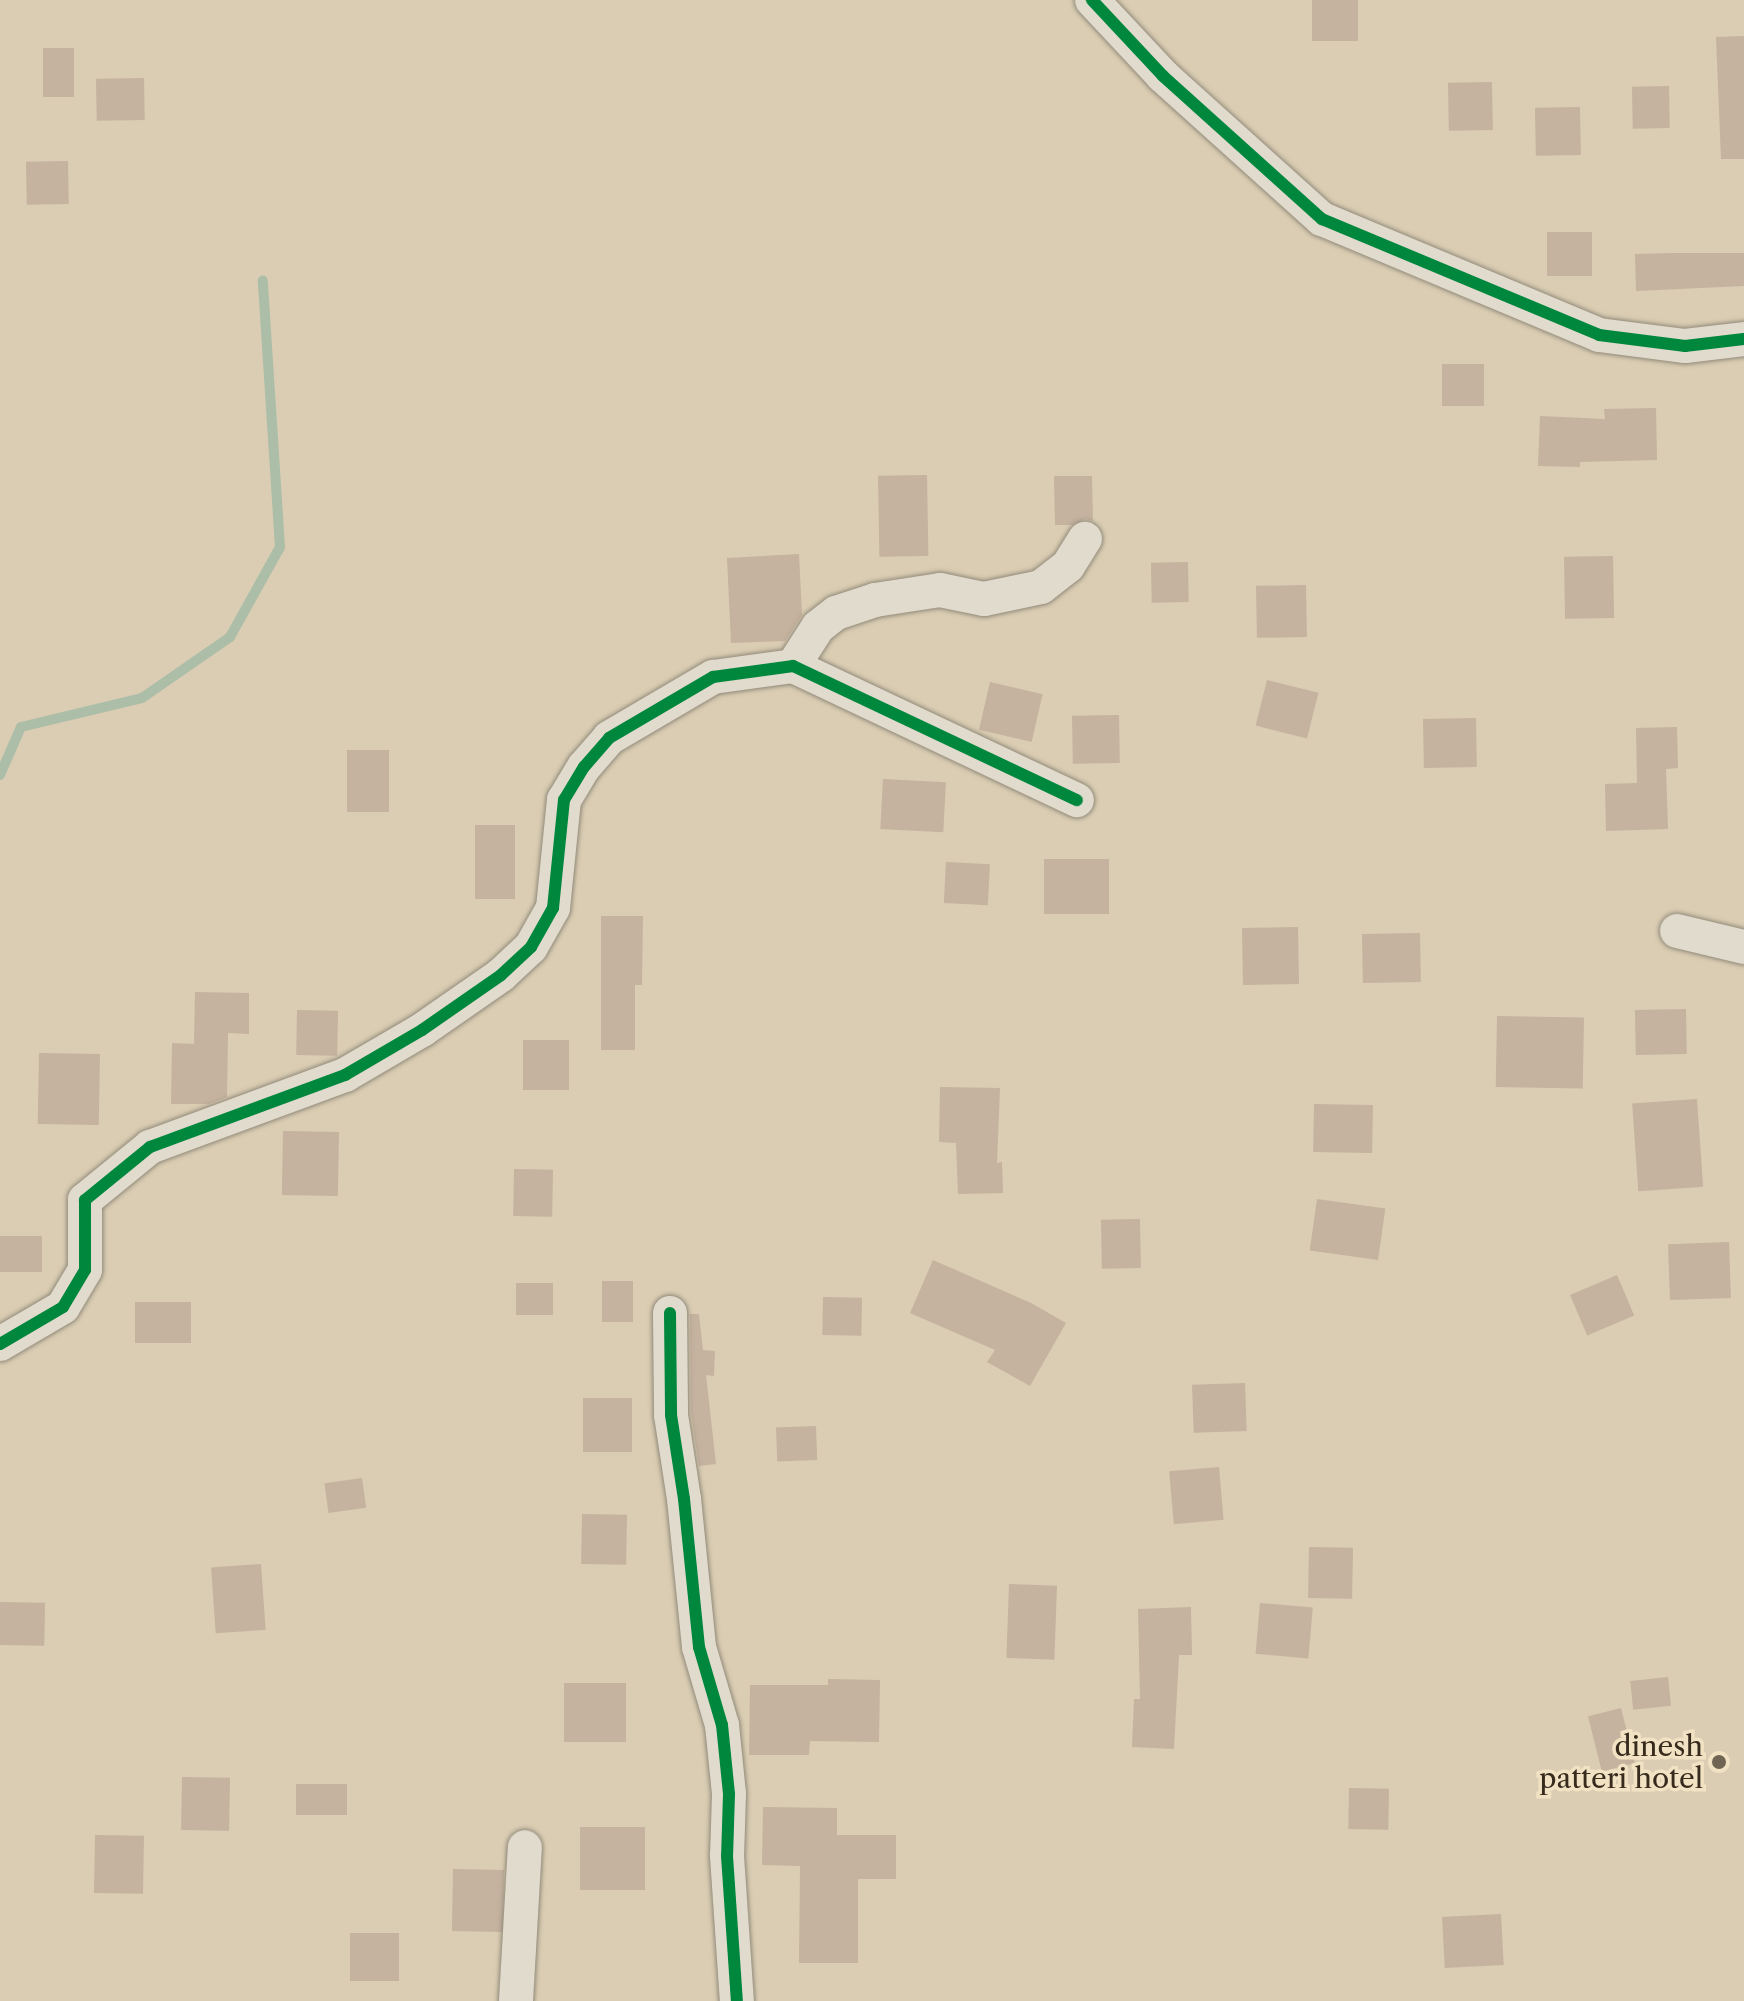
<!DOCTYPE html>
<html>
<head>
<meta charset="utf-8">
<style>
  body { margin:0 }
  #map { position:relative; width:1744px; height:2001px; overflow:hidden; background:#dacdb3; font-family:"Libre Caslon Text",serif }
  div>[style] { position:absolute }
  .stream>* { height:10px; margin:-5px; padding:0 5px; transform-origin:5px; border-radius:5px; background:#acbea8 }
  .building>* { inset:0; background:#c5b29f; transform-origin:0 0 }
  .roads { filter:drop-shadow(0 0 2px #928a7a) drop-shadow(0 0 2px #928a7a) }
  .minor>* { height:34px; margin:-17px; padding:0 17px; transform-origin:17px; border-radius:17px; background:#e1dbcd }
  .cycleway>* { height:12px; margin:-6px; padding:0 6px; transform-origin:6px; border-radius:6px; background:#00873e }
  .dots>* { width:22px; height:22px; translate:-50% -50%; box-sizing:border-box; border:4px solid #f1e2c3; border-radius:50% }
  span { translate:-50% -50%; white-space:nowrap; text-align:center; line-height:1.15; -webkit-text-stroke:7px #f1e2c3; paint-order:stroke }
  .poi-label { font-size:28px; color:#372b1e }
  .right { translate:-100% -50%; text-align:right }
</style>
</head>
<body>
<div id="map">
  <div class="stream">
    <div style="left:0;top:775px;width:52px;rotate:-66.4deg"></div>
    <div style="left:21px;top:727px;width:124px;rotate:-13.5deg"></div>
    <div style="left:142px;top:698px;width:107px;rotate:-34.7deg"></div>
    <div style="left:230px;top:637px;width:103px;rotate:-60.9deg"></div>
    <div style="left:280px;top:547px;width:267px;rotate:-93.7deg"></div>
  </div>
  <div class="building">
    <div style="left:1312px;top:0;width:46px;height:41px"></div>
    <div style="clip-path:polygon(1744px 36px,1744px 159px,1721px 159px,1716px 37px)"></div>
    <div style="left:43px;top:48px;width:31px;height:49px"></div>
    <div style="left:144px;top:78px;width:42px;height:48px;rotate:89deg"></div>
    <div style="left:1492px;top:82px;width:48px;height:44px;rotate:89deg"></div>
    <div style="left:1669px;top:86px;width:42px;height:37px;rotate:89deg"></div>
    <div style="left:1580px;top:107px;width:48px;height:45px;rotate:89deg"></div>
    <div style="left:68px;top:161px;width:43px;height:42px;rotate:89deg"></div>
    <div style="left:1547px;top:232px;width:45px;height:44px"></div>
    <div style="clip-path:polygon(1673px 253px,1744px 253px,1744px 286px,1636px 291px,1635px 254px)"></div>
    <div style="left:1442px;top:364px;width:42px;height:42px"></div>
    <div style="clip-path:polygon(1656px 408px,1657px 460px,1580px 462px,1580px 467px,1538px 466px,1540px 416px,1605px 419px,1604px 409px)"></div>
    <div style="left:927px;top:475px;width:81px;height:49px;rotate:89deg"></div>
    <div style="clip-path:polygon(1054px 476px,1092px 476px,1093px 521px,1085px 519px,1072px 525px,1055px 525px)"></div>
    <div style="clip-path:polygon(799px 554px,802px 615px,785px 641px,731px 643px,727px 558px)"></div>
    <div style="left:1613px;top:556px;width:62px;height:49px;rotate:89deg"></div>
    <div style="left:1188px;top:562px;width:40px;height:37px;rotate:89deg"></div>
    <div style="left:1306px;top:585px;width:52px;height:50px;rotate:89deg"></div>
    <div style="left:1267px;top:680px;width:53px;height:47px;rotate:14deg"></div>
    <div style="left:990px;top:682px;width:54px;height:49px;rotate:13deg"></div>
    <div style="left:1119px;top:715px;width:48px;height:47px;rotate:89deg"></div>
    <div style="left:1476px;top:718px;width:49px;height:53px;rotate:89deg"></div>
    <div style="clip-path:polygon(1677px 727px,1678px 768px,1666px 769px,1668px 829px,1606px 831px,1605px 784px,1637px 783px,1636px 728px)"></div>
    <div style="left:347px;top:750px;width:42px;height:62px"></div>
    <div style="left:883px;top:779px;width:63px;height:50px;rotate:3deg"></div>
    <div style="left:475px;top:825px;width:40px;height:74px"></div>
    <div style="left:1044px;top:859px;width:65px;height:55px"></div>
    <div style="left:946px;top:862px;width:44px;height:41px;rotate:3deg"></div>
    <div style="clip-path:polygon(601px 916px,643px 916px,642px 985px,635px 985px,635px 1050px,601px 1050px)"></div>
    <div style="left:1298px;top:927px;width:57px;height:56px;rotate:89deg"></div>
    <div style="left:1420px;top:933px;width:49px;height:58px;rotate:89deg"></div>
    <div style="clip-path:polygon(195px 992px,249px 993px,249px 1034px,228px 1033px,227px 1097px,209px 1104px,171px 1104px,172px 1043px,194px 1044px)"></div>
    <div style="left:1686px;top:1009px;width:45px;height:51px;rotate:89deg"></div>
    <div style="left:297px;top:1010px;width:41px;height:45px;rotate:1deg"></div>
    <div style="left:1497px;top:1016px;width:87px;height:71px;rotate:1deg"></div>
    <div style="left:523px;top:1040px;width:46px;height:50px"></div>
    <div style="left:39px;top:1053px;width:61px;height:71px;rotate:1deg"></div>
    <div style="clip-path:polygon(940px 1087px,1000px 1088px,997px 1163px,1002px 1162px,1003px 1193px,958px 1194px,956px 1143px,939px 1142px)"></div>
    <div style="left:1697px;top:1099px;width:88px;height:65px;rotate:86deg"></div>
    <div style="left:1314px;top:1104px;width:59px;height:48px;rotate:1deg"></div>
    <div style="left:283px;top:1131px;width:56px;height:64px;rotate:1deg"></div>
    <div style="left:514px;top:1169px;width:39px;height:47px;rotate:1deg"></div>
    <div style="left:1317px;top:1199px;width:69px;height:52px;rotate:8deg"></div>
    <div style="left:1140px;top:1219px;width:49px;height:39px;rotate:89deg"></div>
    <div style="left:0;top:1236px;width:42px;height:36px"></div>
    <div style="left:1729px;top:1242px;width:56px;height:61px;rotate:88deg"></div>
    <div style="clip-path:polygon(933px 1260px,1031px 1303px,1066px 1323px,1030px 1386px,987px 1362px,995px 1350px,910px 1313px)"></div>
    <div style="left:1617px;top:1275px;width:44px;height:51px;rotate:67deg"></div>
    <div style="left:602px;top:1281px;width:31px;height:41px"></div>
    <div style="left:516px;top:1283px;width:37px;height:32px"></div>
    <div style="left:823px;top:1297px;width:39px;height:38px;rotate:1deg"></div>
    <div style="left:135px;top:1302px;width:56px;height:41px"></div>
    <div style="clip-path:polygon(690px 1314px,699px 1314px,703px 1350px,715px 1351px,714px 1376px,706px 1375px,716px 1464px,699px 1466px,691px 1413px)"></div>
    <div style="left:1245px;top:1383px;width:48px;height:53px;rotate:88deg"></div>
    <div style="left:632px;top:1398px;width:54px;height:49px;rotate:90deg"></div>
    <div style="left:816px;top:1426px;width:34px;height:40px;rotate:88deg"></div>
    <div style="left:1219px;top:1467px;width:53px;height:50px;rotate:85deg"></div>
    <div style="left:362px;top:1478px;width:30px;height:38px;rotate:82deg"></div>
    <div style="left:582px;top:1514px;width:45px;height:50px;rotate:1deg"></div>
    <div style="left:1309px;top:1547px;width:44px;height:51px;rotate:1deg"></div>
    <div style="left:261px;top:1564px;width:66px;height:50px;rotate:86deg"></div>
    <div style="left:1009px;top:1584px;width:48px;height:74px;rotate:2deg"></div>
    <div style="left:0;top:1602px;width:45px;height:43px;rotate:1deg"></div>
    <div style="left:1260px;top:1603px;width:53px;height:51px;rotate:5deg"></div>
    <div style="clip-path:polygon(1191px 1607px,1192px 1655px,1179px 1655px,1174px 1749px,1132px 1747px,1134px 1699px,1140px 1699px,1138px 1609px)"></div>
    <div style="left:1668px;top:1677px;width:29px;height:38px;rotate:84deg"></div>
    <div style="clip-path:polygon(828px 1679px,880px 1680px,879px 1742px,810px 1741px,809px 1755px,749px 1755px,750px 1685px,828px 1685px)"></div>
    <div style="left:564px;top:1683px;width:62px;height:59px"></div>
    <div style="left:1621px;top:1708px;width:57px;height:34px;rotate:76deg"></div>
    <div style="left:182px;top:1777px;width:48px;height:53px;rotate:1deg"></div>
    <div style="left:296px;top:1784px;width:51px;height:31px"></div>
    <div style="left:1349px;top:1788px;width:40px;height:41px;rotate:1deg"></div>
    <div style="clip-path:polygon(763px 1807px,837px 1808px,837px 1835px,896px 1835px,896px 1879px,858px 1879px,858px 1963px,799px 1963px,800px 1866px,762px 1865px)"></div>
    <div style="left:580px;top:1827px;width:65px;height:63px"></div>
    <div style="left:95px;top:1835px;width:49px;height:58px;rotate:1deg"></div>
    <div style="left:453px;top:1869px;width:51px;height:62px;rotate:1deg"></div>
    <div style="left:1501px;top:1914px;width:51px;height:59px;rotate:87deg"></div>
    <div style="left:350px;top:1933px;width:49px;height:48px"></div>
  </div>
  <div class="roads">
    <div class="minor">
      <div style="left:1092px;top:0;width:104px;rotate:46.9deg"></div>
      <div style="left:1163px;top:76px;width:214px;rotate:42deg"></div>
      <div style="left:1322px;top:219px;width:300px;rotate:22.7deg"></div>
      <div style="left:1599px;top:335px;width:87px;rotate:7.3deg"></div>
      <div style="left:1685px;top:346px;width:59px;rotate:-6.8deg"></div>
      <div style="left:793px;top:666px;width:46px;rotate:-57.3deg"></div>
      <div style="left:818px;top:627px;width:23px;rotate:-38deg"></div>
      <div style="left:836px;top:613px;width:41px;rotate:-18.4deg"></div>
      <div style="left:875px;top:600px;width:66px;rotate:-8.7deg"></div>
      <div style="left:940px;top:590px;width:45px;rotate:11.6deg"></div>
      <div style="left:984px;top:599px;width:58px;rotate:-11.9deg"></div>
      <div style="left:1041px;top:587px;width:34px;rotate:-38deg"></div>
      <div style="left:1068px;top:566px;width:32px;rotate:-58deg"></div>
      <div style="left:1677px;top:931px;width:69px;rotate:13.4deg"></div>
      <div style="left:670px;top:1313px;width:102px;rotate:89.4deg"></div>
      <div style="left:671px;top:1415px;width:85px;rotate:81.2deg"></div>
      <div style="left:684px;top:1499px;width:149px;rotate:84.2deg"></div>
      <div style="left:699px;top:1647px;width:81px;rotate:73.6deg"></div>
      <div style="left:722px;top:1725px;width:69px;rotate:84.2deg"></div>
      <div style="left:729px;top:1794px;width:62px;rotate:91.8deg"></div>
      <div style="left:727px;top:1856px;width:145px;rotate:86.1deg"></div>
      <div style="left:0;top:1344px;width:73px;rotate:-30.4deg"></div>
      <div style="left:63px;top:1307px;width:43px;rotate:-59.3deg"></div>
      <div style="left:85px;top:1270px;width:70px;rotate:-90deg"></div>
      <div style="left:85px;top:1200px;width:84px;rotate:-39.2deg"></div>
      <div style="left:150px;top:1147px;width:208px;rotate:-20.3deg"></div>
      <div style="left:345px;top:1075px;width:89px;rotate:-30.3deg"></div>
      <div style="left:422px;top:1030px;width:96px;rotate:-34.8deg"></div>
      <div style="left:501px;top:975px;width:41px;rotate:-43deg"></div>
      <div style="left:531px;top:947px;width:45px;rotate:-60.6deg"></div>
      <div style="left:553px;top:908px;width:109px;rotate:-84.2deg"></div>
      <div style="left:564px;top:800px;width:39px;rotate:-59deg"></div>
      <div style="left:584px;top:767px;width:38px;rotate:-49deg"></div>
      <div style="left:609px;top:738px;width:121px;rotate:-30.4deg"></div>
      <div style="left:713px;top:677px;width:81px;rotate:-7.8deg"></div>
      <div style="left:793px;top:666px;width:314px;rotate:25.3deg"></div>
      <div style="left:516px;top:2001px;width:154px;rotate:-86.7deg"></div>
    </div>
  </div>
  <div class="cycleway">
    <div style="left:1092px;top:0;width:104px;rotate:46.9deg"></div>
    <div style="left:1163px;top:76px;width:214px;rotate:42deg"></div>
    <div style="left:1322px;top:219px;width:300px;rotate:22.7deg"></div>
    <div style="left:1599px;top:335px;width:87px;rotate:7.3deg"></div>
    <div style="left:1685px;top:346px;width:59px;rotate:-6.8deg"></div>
    <div style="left:670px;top:1313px;width:102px;rotate:89.4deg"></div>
    <div style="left:671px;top:1415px;width:85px;rotate:81.2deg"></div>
    <div style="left:684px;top:1499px;width:149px;rotate:84.2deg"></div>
    <div style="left:699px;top:1647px;width:81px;rotate:73.6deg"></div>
    <div style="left:722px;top:1725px;width:69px;rotate:84.2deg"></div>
    <div style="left:729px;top:1794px;width:62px;rotate:91.8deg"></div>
    <div style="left:727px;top:1856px;width:145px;rotate:86.1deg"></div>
    <div style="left:0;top:1344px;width:73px;rotate:-30.4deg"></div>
    <div style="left:63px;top:1307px;width:43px;rotate:-59.3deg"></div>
    <div style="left:85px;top:1270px;width:70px;rotate:-90deg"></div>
    <div style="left:85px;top:1200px;width:84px;rotate:-39.2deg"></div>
    <div style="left:150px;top:1147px;width:208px;rotate:-20.3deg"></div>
    <div style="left:345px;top:1075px;width:89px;rotate:-30.3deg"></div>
    <div style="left:422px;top:1030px;width:96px;rotate:-34.8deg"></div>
    <div style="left:501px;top:975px;width:41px;rotate:-43deg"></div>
    <div style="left:531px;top:947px;width:45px;rotate:-60.6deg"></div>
    <div style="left:553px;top:908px;width:109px;rotate:-84.2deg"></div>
    <div style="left:564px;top:800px;width:39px;rotate:-59deg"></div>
    <div style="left:584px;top:767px;width:38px;rotate:-49deg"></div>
    <div style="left:609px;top:738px;width:121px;rotate:-30.4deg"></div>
    <div style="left:713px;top:677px;width:81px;rotate:-7.8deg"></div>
    <div style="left:793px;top:666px;width:314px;rotate:25.3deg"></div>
  </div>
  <div class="dots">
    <div style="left:1719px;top:1762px;background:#706452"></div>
  </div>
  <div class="poi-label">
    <span class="right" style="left:1703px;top:1762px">dinesh<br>patteri hotel</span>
  </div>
</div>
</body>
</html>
